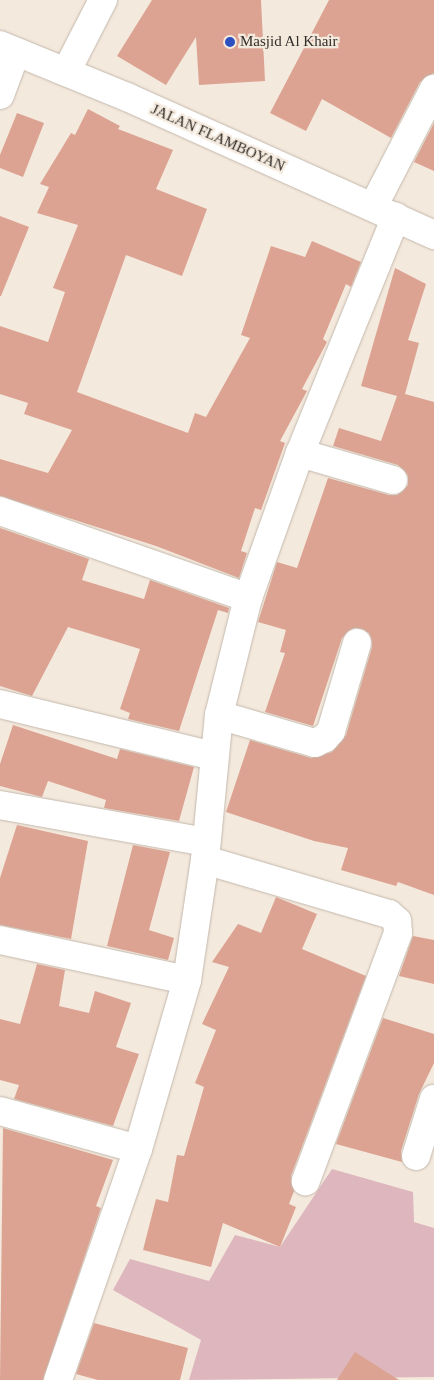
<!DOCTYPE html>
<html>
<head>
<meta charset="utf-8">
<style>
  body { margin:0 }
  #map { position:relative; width:434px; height:1380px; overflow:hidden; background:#f4e9dd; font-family:Georgia,serif }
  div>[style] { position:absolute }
  .green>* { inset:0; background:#ddb6be }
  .building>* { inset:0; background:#dca392 }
  .roads { filter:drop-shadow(0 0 1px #c3b8ac) drop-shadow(0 0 1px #c3b8ac) }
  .minor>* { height:28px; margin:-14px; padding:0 14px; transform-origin:14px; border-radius:14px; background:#fff }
  .dots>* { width:14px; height:14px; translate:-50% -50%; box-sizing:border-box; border:2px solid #f4e9dd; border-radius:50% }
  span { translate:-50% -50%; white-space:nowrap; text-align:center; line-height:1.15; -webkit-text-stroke:4.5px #f4e9dd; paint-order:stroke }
  .poi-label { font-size:15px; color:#322e29 }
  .left { translate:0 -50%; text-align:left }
  .street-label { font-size:15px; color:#322e29 }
</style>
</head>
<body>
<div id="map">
  <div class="green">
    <div style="clip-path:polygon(332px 1169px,413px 1192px,414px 1222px,434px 1228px,434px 1377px,189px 1380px,201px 1340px,113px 1290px,130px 1259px,209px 1281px,235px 1235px,280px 1247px)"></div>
  </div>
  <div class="building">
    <div style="clip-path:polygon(152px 0,261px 0,265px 81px,199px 85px,196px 37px,166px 85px,117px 56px)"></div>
    <div style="clip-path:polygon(329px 0,434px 0,434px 73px,420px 82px,391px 138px,322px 99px,306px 131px,270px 113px)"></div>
    <div style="clip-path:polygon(88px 109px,120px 126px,118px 129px,173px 150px,156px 189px,207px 209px,182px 276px,126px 255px,77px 392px,188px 433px,195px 413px,206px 417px,250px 338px,241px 335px,271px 246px,305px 257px,312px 241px,361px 262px,351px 287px,346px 284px,323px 339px,327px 342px,302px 389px,307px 391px,280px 441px,285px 443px,261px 510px,255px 508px,241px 551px,247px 553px,239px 578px,156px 546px,0 496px,0 459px,48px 473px,72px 430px,24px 414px,28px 403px,0 394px,0 326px,48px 342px,65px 292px,53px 288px,78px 225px,37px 213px,49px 187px,40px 184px,71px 133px,75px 135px)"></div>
    <div style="clip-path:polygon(17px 113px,44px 123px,23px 177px,0 168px,0 155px)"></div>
    <div style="clip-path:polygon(434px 123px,434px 171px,414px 162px)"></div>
    <div style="clip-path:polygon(0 216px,29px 227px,1px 296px,0 296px)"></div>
    <div style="clip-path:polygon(395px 268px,426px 284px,408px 340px,419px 343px,405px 394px,434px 402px,434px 895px,398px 882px,396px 886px,341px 870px,348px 848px,314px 841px,226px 812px,250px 740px,311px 758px,332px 752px,346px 735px,372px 647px,369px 633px,354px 628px,342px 638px,313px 726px,265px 712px,285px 653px,280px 652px,286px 630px,258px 622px,277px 562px,297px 568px,328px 478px,389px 495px,397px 495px,408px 485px,408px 476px,398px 465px,333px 446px,339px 428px,381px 441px,397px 396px,361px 386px)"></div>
    <div style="clip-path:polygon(0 528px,89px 559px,82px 580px,144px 599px,150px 580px,229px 608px,228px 613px,218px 610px,179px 731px,128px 719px,130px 713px,120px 709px,140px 649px,68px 627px,32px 696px,0 686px)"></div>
    <div style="clip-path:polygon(13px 725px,117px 759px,120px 749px,194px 767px,179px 821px,104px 808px,106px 800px,48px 781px,42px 797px,0 786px,0 764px)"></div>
    <div style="clip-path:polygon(17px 825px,88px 841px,71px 939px,0 925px,0 878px)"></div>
    <div style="clip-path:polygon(133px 845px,170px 852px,149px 930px,174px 938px,168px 960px,107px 946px)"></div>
    <div style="clip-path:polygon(276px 897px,317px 914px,302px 949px,366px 976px,291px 1176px,294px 1191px,289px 1204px,296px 1207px,280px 1247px,223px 1223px,211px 1267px,143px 1250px,156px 1199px,168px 1202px,177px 1155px,184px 1156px,204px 1087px,195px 1083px,216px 1030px,202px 1024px,229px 967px,212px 962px,238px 924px,261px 933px)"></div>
    <div style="clip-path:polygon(413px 936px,434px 940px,434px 984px,399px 976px)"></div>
    <div style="clip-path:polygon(37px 964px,65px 970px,59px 1006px,89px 1013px,95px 991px,131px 1003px,116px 1047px,139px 1054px,113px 1126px,14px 1099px,19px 1085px,0 1080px,0 1019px,20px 1024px)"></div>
    <div style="clip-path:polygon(383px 1018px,434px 1034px,434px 1063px,419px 1094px,401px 1151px,402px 1162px,336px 1144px)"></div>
    <div style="clip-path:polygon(3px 1128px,113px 1160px,96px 1206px,101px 1208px,43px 1380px,0 1380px)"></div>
    <div style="clip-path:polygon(94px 1323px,188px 1348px,180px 1380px,98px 1380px,76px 1374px)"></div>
    <div style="clip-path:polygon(355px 1352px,399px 1380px,337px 1380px)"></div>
  </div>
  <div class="roads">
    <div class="minor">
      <div style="left:0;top:45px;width:137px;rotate:22.3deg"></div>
      <div style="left:127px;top:97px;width:337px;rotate:24.2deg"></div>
      <div style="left:66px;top:72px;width:81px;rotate:-62.8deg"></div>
      <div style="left:0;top:95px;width:46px;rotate:-69.6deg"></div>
      <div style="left:374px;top:205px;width:131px;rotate:-62.7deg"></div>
      <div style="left:300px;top:453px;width:97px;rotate:16.2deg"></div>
      <div style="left:0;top:511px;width:263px;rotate:19.3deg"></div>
      <div style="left:0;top:704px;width:220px;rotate:13.7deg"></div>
      <div style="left:219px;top:715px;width:100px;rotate:16.3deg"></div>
      <div style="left:315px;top:743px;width:11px;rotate:-27deg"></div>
      <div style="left:325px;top:738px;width:9px;rotate:-49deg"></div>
      <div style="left:331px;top:731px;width:92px;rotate:-73.5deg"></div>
      <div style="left:0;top:805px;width:208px;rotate:10.2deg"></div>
      <div style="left:205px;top:860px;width:192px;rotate:16.4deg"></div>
      <div style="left:389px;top:914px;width:11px;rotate:41deg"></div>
      <div style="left:397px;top:921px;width:12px;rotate:85deg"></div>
      <div style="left:398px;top:933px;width:265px;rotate:110.4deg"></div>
      <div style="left:0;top:940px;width:191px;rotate:12.1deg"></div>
      <div style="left:0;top:1111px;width:143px;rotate:15.4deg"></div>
      <div style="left:416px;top:1156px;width:60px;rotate:-72.5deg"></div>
      <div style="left:58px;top:1380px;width:244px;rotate:-70.9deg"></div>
      <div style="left:138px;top:1149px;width:176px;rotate:-73.8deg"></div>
      <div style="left:187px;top:980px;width:121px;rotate:-81.5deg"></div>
      <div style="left:205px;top:860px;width:146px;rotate:-84.5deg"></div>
      <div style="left:219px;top:715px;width:121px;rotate:-76.1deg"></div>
      <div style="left:248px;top:598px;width:154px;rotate:-70.3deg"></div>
      <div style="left:300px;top:453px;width:255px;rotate:-67.9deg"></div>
    </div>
  </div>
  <div class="dots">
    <div style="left:230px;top:42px;background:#2d50c0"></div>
  </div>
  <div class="poi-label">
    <span class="left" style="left:240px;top:42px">Masjid Al Khair</span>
  </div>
  <div class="street-label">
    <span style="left:218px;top:138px;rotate:24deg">JALAN FLAMBOYAN</span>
  </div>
</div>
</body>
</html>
